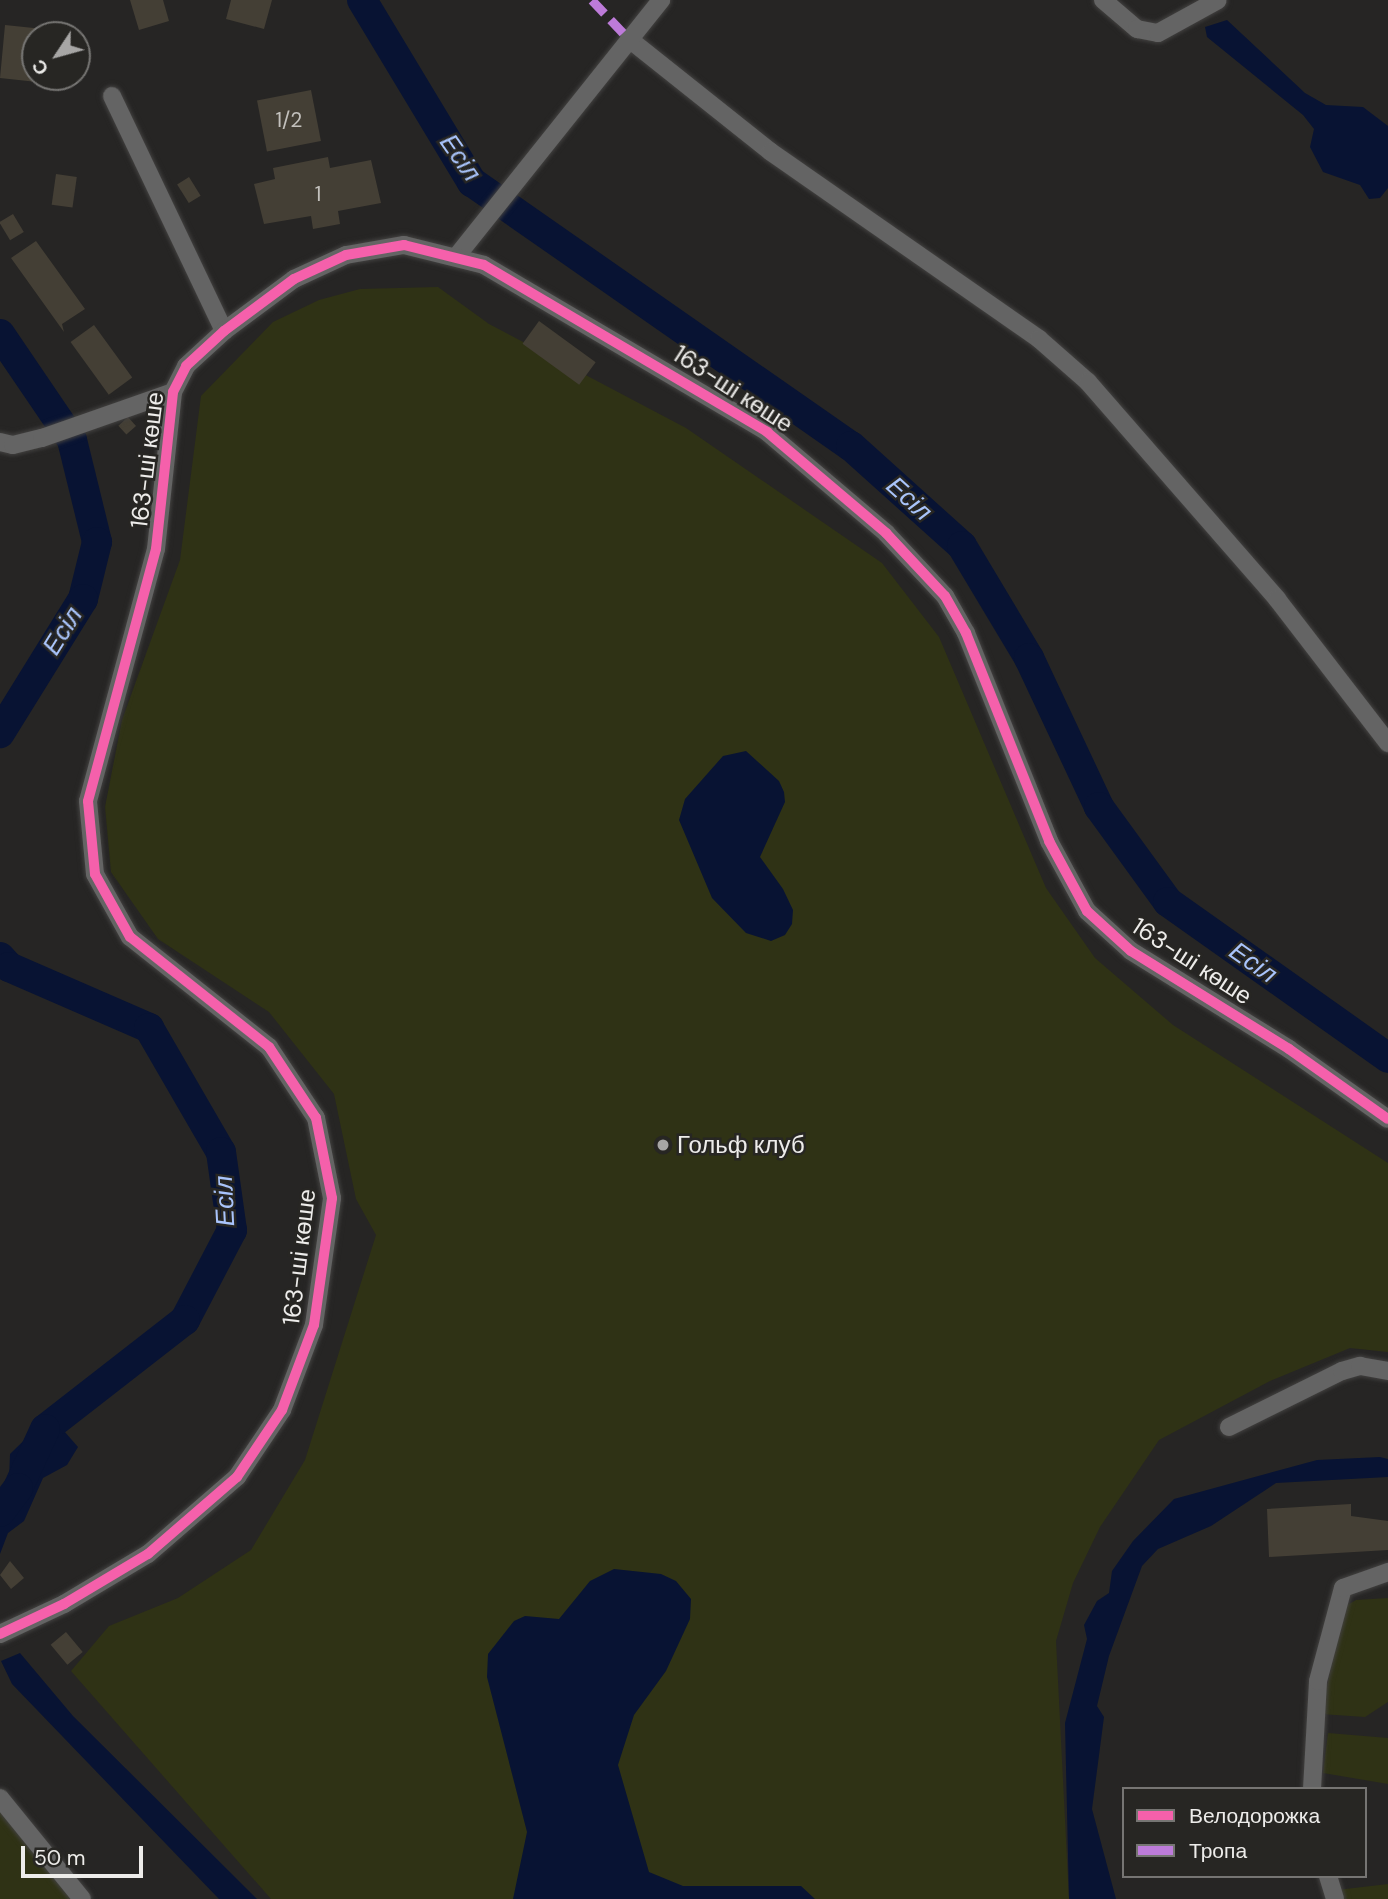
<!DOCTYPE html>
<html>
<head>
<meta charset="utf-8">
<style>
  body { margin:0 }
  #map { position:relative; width:1388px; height:1899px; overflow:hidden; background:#262524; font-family:"DM Sans",sans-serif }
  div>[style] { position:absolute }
  .green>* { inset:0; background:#2f3215 }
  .water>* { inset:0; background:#081333 }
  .river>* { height:30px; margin:-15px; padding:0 15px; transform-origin:15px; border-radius:15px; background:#081333 }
  .building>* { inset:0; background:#443f35; transform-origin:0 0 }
  .roads { filter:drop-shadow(0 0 2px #424140) drop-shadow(0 0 2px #424140) }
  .minor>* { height:18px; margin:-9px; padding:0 9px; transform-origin:9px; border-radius:9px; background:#646464 }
  .quiet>* { height:9px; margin-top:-4.5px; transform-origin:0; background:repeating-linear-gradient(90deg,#bd7bd9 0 18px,transparent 0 27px) }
  .cycleway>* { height:10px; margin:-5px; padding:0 5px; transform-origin:5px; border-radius:5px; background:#f560ab }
  .dots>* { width:19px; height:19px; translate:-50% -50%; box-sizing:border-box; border:4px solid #272623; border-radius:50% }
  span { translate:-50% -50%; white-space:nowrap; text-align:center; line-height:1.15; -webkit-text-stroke:5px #272623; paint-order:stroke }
  .number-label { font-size:21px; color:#c3c1bd }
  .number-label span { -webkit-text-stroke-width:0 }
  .street-label { font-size:24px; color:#edecea }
  .poi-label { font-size:24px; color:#edecea }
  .left { translate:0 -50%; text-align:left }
  .water-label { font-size:26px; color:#a9c4fb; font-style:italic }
  .legend { position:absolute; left:1122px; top:1787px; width:245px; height:91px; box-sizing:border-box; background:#272623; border:2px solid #767573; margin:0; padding:9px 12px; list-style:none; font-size:21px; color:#edecea }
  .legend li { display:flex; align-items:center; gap:14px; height:35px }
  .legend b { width:35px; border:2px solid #767573 }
  .north { position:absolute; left:21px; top:21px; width:70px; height:70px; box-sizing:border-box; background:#272623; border:2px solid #767573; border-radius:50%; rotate:234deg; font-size:19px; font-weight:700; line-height:28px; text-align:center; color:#edecea }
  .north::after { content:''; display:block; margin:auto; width:24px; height:32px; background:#a7a6a5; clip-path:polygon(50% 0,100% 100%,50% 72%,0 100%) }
  .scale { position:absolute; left:21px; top:1846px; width:122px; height:32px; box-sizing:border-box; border:4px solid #edecea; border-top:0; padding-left:9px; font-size:21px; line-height:24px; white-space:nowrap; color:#edecea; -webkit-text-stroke:5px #272623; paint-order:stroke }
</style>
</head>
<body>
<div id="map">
  <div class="green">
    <div style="clip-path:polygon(438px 287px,489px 324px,686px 428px,882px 563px,939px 637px,1046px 888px,1095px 958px,1173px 1025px,1388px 1163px,1388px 1352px,1350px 1348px,1270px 1381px,1159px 1440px,1100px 1527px,1073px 1583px,1056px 1641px,1069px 1899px,271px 1899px,71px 1671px,109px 1626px,178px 1598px,251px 1550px,305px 1460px,376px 1235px,356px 1199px,334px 1094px,269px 1012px,158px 939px,111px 872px,105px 807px,122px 720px,180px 560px,201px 396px,273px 322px,319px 300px,360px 289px)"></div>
    <div style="clip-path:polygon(1388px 1598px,1388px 1702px,1365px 1717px,1321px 1714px,1344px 1607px,1356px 1600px)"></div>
    <div style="clip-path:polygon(1328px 1733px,1388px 1738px,1388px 1784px,1323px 1773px)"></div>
    <div style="clip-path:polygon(0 1798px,82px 1899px,0 1899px)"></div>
    <div style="clip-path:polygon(1388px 1884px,1388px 1899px,1339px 1899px,1337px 1890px)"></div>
  </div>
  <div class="water">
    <div style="clip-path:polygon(1227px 20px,1305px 93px,1326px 105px,1363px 107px,1388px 126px,1388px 188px,1380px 198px,1369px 199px,1360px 185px,1323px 172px,1310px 147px,1314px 129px,1303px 115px,1207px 37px,1205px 27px)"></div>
    <div style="clip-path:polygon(746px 751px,779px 781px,784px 792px,785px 802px,760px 857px,783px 889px,793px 910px,792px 924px,785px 935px,771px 941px,746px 933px,712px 898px,679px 820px,685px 799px,723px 756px)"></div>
    <div style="clip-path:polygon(50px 1415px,78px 1447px,67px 1465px,43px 1478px,24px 1521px,8px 1533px,0 1554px,0 1499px,9px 1480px,10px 1454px)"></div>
    <div style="clip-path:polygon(1380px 1457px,1388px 1459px,1388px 1477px,1276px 1483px,1211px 1526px,1158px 1549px,1142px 1566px,1109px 1656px,1097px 1706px,1104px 1717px,1092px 1809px,1116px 1899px,1069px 1899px,1065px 1723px,1087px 1639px,1084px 1625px,1097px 1601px,1109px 1593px,1112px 1571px,1133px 1541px,1174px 1499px,1317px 1460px)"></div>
    <div style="clip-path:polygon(614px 1569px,661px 1574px,676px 1581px,691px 1599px,690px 1619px,666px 1671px,634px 1715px,618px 1765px,649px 1872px,683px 1886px,801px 1886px,815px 1899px,513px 1899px,527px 1832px,487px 1677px,488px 1654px,514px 1621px,525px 1616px,559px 1619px,590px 1581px)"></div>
    <div style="clip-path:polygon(20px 1653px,73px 1716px,257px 1899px,219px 1899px,12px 1684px,1px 1661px)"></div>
  </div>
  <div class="river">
    <div style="left:362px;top:0;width:213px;rotate:58.9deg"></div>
    <div style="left:472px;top:182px;width:462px;rotate:34.9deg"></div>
    <div style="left:851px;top:446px;width:149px;rotate:42deg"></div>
    <div style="left:962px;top:546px;width:131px;rotate:59.1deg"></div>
    <div style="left:1029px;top:658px;width:165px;rotate:64.8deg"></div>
    <div style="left:1099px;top:807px;width:117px;rotate:54deg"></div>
    <div style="left:1168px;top:902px;width:270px;rotate:35.3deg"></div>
    <div style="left:0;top:334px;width:128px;rotate:55.8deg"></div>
    <div style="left:72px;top:440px;width:105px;rotate:76.2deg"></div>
    <div style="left:97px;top:542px;width:59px;rotate:103.8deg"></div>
    <div style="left:83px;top:599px;width:158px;rotate:121.8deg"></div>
    <div style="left:0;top:957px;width:13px;rotate:48deg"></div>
    <div style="left:9px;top:967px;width:153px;rotate:23.5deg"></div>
    <div style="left:149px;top:1028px;width:143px;rotate:59.9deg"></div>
    <div style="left:221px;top:1152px;width:79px;rotate:82deg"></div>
    <div style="left:232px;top:1230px;width:102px;rotate:117.6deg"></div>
    <div style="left:185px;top:1320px;width:177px;rotate:142.1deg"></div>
    <div style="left:45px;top:1429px;width:65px;rotate:114.6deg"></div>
    <div style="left:18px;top:1488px;width:30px;rotate:127deg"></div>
  </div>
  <div class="building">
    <div style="clip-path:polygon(130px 0,163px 0,169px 21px,139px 30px)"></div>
    <div style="clip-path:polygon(231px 0,272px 0,264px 29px,226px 19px)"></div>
    <div style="clip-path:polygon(5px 25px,43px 29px,42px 35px,35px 35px,37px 82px,0 78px)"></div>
    <div style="left:311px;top:90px;width:52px;height:55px;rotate:79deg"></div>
    <div style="clip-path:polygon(328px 157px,330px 168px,371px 160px,381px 203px,338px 211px,340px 224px,313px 229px,311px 216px,264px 224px,254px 184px,275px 179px,273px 168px)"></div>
    <div style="left:56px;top:174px;width:21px;height:31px;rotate:8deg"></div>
    <div style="left:189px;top:177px;width:22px;height:14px;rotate:58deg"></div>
    <div style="left:13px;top:214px;width:21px;height:16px;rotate:59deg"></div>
    <div style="clip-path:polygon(36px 241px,85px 309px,62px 324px,64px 332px,11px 258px)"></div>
    <div style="left:539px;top:321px;width:70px;height:28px;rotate:36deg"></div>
    <div style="left:94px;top:325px;width:65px;height:29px;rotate:54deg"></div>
    <div style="left:128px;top:417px;width:12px;height:13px;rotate:48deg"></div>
    <div style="clip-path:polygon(1351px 1504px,1351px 1516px,1388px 1521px,1388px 1550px,1269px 1557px,1267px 1509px)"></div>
    <div style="clip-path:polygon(10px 1561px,24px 1578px,11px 1589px,0 1575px)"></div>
    <div style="left:66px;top:1632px;width:26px;height:20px;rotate:50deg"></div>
  </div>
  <div class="roads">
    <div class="minor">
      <div style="left:1103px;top:0;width:45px;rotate:40.5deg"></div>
      <div style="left:1137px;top:29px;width:21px;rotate:11deg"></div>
      <div style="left:1158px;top:33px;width:68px;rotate:-28.8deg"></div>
      <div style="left:629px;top:39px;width:181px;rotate:38.5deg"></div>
      <div style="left:771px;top:152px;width:327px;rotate:34.9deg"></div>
      <div style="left:1039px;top:339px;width:65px;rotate:41.3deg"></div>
      <div style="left:1088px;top:382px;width:288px;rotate:48.9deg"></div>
      <div style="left:1277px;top:599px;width:182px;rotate:52.4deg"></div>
      <div style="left:112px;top:96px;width:260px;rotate:64.5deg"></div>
      <div style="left:456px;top:257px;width:329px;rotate:-51.4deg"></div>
      <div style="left:0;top:442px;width:13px;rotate:13deg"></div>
      <div style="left:13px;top:445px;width:30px;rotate:-14deg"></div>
      <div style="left:42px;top:438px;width:139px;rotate:-19.3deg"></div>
      <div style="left:1229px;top:1427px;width:126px;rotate:-26.4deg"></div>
      <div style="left:1342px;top:1371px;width:19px;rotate:-16deg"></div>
      <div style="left:1360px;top:1366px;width:28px;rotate:10deg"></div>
      <div style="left:0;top:1634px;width:71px;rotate:-25.1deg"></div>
      <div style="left:64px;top:1604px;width:98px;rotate:-30.8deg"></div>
      <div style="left:148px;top:1554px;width:118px;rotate:-40.9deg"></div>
      <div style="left:237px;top:1477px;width:81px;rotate:-56.1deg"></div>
      <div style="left:282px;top:1410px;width:91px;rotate:-69.4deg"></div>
      <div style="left:314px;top:1325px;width:128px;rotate:-81.9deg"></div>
      <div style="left:332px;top:1198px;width:82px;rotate:-101.3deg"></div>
      <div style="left:316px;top:1118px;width:85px;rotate:-123.5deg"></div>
      <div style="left:269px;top:1047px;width:177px;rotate:-141.6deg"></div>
      <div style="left:130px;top:937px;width:72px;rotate:-119.1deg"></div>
      <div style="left:95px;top:874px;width:73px;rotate:-95.5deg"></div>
      <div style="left:88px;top:801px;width:261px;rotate:-74.9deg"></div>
      <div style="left:156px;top:549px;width:158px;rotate:-83.8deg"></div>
      <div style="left:173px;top:392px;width:29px;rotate:-63deg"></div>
      <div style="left:186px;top:366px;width:52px;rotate:-42.6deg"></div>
      <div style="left:224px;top:331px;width:87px;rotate:-36.6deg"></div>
      <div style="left:294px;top:279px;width:57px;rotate:-24.8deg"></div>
      <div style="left:346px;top:255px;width:59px;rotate:-9.8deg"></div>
      <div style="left:404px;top:245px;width:82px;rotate:14deg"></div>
      <div style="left:484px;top:265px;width:329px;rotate:30.5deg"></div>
      <div style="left:767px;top:432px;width:156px;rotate:40.3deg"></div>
      <div style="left:886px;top:533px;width:86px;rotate:46.9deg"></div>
      <div style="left:945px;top:596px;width:43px;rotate:60.4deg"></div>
      <div style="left:966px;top:633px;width:224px;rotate:68.2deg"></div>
      <div style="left:1049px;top:841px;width:80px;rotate:61.5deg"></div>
      <div style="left:1087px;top:911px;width:59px;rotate:42.3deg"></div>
      <div style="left:1131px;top:951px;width:186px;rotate:31.8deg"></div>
      <div style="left:1289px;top:1049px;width:121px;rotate:35.3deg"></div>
      <div style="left:1312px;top:1789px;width:108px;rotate:-86.8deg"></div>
      <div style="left:1318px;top:1681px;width:96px;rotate:-75deg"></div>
      <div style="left:1343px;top:1588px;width:48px;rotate:-19.6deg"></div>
      <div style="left:0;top:1798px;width:130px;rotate:50.9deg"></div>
      <div style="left:1328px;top:1876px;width:24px;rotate:73deg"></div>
    </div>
  </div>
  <div class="quiet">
    <div style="left:592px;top:0;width:54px;rotate:46.5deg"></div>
  </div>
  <div class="cycleway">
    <div style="left:0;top:1634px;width:71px;rotate:-25.1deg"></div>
    <div style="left:64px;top:1604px;width:98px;rotate:-30.8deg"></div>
    <div style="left:148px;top:1554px;width:118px;rotate:-40.9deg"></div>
    <div style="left:237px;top:1477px;width:81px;rotate:-56.1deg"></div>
    <div style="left:282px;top:1410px;width:91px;rotate:-69.4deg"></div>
    <div style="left:314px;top:1325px;width:128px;rotate:-81.9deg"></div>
    <div style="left:332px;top:1198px;width:82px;rotate:-101.3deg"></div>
    <div style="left:316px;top:1118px;width:85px;rotate:-123.5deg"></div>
    <div style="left:269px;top:1047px;width:177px;rotate:-141.6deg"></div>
    <div style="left:130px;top:937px;width:72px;rotate:-119.1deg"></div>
    <div style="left:95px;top:874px;width:73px;rotate:-95.5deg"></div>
    <div style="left:88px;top:801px;width:261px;rotate:-74.9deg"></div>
    <div style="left:156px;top:549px;width:158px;rotate:-83.8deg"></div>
    <div style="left:173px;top:392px;width:29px;rotate:-63deg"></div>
    <div style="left:186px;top:366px;width:52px;rotate:-42.6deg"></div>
    <div style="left:224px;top:331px;width:87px;rotate:-36.6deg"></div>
    <div style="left:294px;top:279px;width:57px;rotate:-24.8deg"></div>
    <div style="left:346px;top:255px;width:59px;rotate:-9.8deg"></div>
    <div style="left:404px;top:245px;width:82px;rotate:14deg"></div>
    <div style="left:484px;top:265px;width:329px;rotate:30.5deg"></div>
    <div style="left:767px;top:432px;width:156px;rotate:40.3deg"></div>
    <div style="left:886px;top:533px;width:86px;rotate:46.9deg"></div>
    <div style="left:945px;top:596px;width:43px;rotate:60.4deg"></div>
    <div style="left:966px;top:633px;width:224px;rotate:68.2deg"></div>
    <div style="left:1049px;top:841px;width:80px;rotate:61.5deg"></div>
    <div style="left:1087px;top:911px;width:59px;rotate:42.3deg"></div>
    <div style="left:1131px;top:951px;width:186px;rotate:31.8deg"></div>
    <div style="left:1289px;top:1049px;width:121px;rotate:35.3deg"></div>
  </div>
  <div class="dots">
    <div style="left:663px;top:1145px;background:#a7a6a5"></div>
  </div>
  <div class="number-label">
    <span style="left:289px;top:120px">1/2</span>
    <span style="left:318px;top:194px">1</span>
  </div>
  <div class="street-label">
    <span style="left:733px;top:389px;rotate:33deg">163-ші көше</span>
    <span style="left:147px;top:460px;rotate:-83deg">163-ші көше</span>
    <span style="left:1192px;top:961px;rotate:33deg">163-ші көше</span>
    <span style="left:299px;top:1257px;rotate:-83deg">163-ші көше</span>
  </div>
  <div class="poi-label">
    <span class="left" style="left:677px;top:1145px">Гольф клуб</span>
  </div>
  <div class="water-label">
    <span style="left:460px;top:158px;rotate:55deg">Есіл</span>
    <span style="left:909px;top:499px;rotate:42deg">Есіл</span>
    <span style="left:63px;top:631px;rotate:-58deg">Есіл</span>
    <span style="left:1253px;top:963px;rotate:35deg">Есіл</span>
    <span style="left:225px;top:1201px;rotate:-93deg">Есіл</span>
  </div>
  <ul class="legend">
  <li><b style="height:9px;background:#f560ab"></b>Велодорожка</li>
  <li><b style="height:9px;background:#bd7bd9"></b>Тропа</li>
  </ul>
  <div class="north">С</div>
  <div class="scale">50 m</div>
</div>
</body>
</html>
